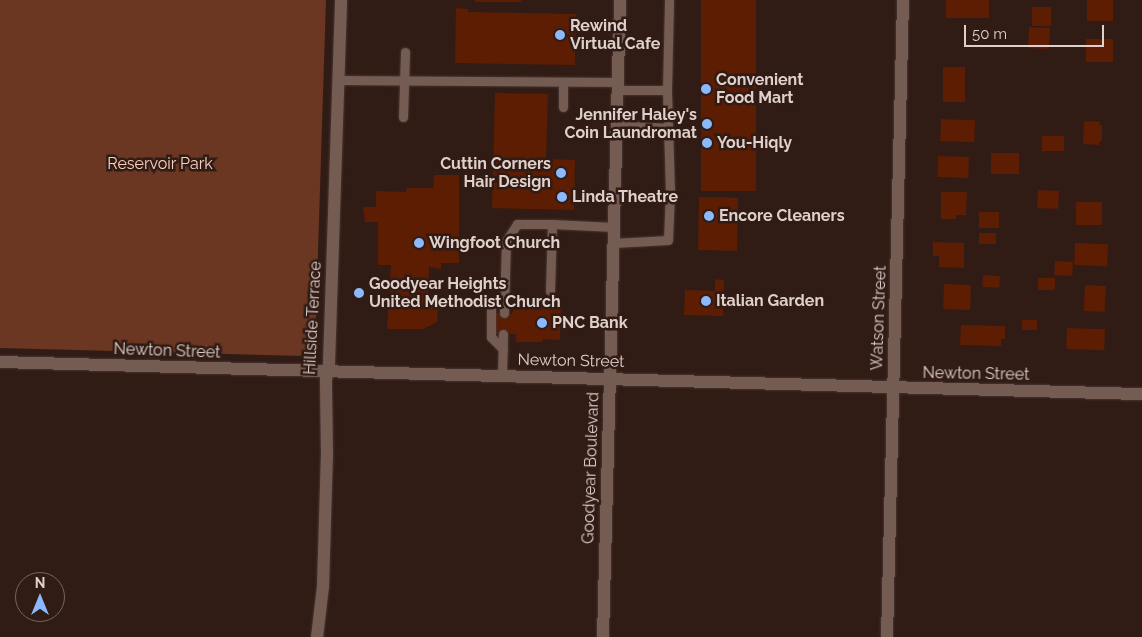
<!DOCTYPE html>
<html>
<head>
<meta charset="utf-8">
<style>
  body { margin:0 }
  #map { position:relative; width:1142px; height:637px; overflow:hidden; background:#311c15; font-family:Raleway,sans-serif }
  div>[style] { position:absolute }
  .green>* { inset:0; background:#6b3622 }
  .building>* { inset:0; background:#5c1d02; transform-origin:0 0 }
  .roads { filter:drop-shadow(0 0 1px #483632) drop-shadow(0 0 1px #483632) }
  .service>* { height:9px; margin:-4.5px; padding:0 4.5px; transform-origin:4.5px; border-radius:4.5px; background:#755c53 }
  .minor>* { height:12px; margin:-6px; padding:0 6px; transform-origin:6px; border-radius:6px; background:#755c53 }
  .tertiary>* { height:12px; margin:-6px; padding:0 6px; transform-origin:6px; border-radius:6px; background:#755c53 }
  .dots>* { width:14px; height:14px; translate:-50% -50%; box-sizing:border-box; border:2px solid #311c15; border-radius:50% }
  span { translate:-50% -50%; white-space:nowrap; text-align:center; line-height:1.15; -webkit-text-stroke:5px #311c15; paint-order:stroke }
  .poi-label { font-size:16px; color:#dfd0cb; font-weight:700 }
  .left { translate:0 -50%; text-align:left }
  .right { translate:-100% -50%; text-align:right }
  .park-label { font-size:16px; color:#f9cfc1 }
  .street-label { font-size:16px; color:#dfd0cb }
  .north { position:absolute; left:15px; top:572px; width:50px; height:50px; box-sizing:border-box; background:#311c15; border:1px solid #77645e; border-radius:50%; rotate:0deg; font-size:14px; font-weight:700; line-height:20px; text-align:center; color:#dfd0cb }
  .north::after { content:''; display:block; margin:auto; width:18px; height:22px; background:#8cb9fc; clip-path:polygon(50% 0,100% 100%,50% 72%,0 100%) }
  .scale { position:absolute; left:964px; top:25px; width:140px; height:22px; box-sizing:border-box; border:2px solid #dfd0cb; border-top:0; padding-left:6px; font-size:15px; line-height:18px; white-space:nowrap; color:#dfd0cb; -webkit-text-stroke:4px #311c15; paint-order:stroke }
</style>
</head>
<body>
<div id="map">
  <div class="green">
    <div style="clip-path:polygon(0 0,326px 0,315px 345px,304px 356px,0 348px)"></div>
  </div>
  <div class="building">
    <div style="left:475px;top:0;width:46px;height:2px"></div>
    <div style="left:701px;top:0;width:55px;height:191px"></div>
    <div style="left:946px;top:0;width:43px;height:18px"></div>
    <div style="left:1087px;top:0;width:26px;height:21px"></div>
    <div style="left:1032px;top:7px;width:19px;height:19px"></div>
    <div style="clip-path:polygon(456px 8px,468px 9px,468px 12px,576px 14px,575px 65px,455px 63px)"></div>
    <div style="left:1029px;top:27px;width:21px;height:21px;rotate:3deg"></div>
    <div style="left:1086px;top:39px;width:27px;height:23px"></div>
    <div style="left:943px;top:67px;width:22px;height:35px"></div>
    <div style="clip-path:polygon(495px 93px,548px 94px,546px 159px,575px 160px,574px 210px,492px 208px)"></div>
    <div style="left:941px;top:119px;width:34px;height:22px;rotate:2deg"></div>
    <div style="clip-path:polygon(1084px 121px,1100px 122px,1099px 125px,1102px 125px,1102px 141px,1100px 141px,1099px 145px,1083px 144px)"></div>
    <div style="left:1042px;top:136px;width:22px;height:15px"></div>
    <div style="left:991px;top:153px;width:28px;height:21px"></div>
    <div style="left:938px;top:156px;width:31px;height:21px;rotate:2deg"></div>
    <div style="clip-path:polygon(434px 175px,459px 175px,459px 263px,441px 263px,441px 269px,429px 267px,428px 302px,438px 304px,437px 322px,423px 329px,387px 329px,391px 265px,378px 265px,378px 222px,365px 222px,363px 207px,376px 207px,376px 191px,406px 192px,407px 188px,433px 188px)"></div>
    <div style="left:1038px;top:190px;width:21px;height:18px;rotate:3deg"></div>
    <div style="clip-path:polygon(941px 192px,967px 192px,966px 215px,956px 215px,956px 219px,941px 219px)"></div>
    <div style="left:699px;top:197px;width:39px;height:53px;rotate:1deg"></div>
    <div style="left:1076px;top:202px;width:26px;height:23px"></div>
    <div style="left:979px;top:212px;width:20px;height:16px"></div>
    <div style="left:979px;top:233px;width:17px;height:11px"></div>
    <div style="clip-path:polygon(933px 242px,964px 243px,964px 268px,939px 267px,939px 256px,933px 256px)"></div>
    <div style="left:1075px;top:243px;width:33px;height:22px;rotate:2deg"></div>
    <div style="left:1055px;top:261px;width:18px;height:14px;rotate:3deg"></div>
    <div style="left:983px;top:275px;width:17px;height:12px;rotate:3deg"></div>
    <div style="left:1038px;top:278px;width:17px;height:12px"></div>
    <div style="clip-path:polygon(715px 279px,724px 280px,723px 316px,684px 315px,685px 290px,715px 291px)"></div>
    <div style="left:944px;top:284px;width:27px;height:25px;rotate:2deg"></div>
    <div style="left:1085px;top:285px;width:21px;height:26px;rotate:3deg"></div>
    <div style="clip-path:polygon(517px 302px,561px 303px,560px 340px,543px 339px,542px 342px,516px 342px,516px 334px,495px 334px,496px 313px,512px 314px,513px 310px,517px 310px)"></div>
    <div style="left:1022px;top:320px;width:15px;height:10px"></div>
    <div style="clip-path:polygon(961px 325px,1005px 326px,1005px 339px,1001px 339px,1001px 346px,960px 345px)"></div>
    <div style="left:1067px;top:328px;width:38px;height:21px;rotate:2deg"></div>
  </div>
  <div class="roads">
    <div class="service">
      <div style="left:338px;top:80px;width:280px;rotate:0.4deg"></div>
      <div style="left:618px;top:90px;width:49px"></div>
      <div style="left:667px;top:90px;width:90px;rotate:-88.7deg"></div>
      <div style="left:563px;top:107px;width:25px;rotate:-90deg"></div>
      <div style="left:403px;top:117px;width:65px;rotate:-88.2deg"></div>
      <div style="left:617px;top:125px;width:52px;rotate:3.3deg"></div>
      <div style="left:614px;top:243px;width:54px;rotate:-3.2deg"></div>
      <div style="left:668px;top:240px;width:48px;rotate:-87.6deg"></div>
      <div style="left:670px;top:192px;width:102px;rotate:-91.7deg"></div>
      <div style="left:550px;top:291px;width:67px;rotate:-88.3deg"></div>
      <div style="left:552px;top:224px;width:62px;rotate:2.8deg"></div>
      <div style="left:504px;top:313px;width:72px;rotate:-88.4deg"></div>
      <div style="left:506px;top:241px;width:20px;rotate:-57deg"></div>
      <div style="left:517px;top:224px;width:35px"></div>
      <div style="left:503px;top:349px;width:17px;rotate:-135deg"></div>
      <div style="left:491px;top:337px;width:32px;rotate:-90deg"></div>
      <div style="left:491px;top:305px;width:15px;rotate:-32deg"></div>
      <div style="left:502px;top:376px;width:42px;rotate:-88.6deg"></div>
    </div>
    <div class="minor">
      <div style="left:317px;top:637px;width:50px;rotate:-83.2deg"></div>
      <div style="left:323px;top:587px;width:131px;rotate:-88.3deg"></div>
      <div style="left:327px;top:456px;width:76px;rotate:-90.8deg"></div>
      <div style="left:326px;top:380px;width:16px;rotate:-79deg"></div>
      <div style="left:329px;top:364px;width:364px;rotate:-88.1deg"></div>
      <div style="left:887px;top:637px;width:637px;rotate:-88.56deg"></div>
    </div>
    <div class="tertiary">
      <div style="left:0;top:362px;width:1142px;rotate:1.61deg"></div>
      <div style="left:603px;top:637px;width:637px;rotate:-88.47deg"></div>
    </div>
  </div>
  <div class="dots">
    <div style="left:560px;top:35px;background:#8cb9fc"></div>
    <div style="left:706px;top:89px;background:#8cb9fc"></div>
    <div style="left:707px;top:124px;background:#8cb9fc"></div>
    <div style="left:707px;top:143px;background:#8cb9fc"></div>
    <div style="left:561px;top:173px;background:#8cb9fc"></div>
    <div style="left:562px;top:197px;background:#8cb9fc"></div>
    <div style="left:709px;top:216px;background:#8cb9fc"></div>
    <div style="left:419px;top:243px;background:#8cb9fc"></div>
    <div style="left:359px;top:293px;background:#8cb9fc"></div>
    <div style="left:706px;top:301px;background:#8cb9fc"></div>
    <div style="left:542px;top:323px;background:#8cb9fc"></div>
  </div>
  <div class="poi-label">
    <span class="left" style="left:570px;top:35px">Rewind<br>Virtual Cafe</span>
    <span class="left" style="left:716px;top:89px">Convenient<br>Food Mart</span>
    <span class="right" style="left:697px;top:124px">Jennifer Haley's<br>Coin Laundromat</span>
    <span class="left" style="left:717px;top:143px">You-Hiqly</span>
    <span class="right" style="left:551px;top:173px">Cuttin Corners<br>Hair Design</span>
    <span class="left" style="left:572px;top:197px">Linda Theatre</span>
    <span class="left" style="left:719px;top:216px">Encore Cleaners</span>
    <span class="left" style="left:429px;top:243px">Wingfoot Church</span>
    <span class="left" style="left:369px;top:293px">Goodyear Heights<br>United Methodist Church</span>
    <span class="left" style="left:716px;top:301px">Italian Garden</span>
    <span class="left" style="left:552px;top:323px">PNC Bank</span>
  </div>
  <div class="park-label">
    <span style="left:160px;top:164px">Reservoir Park</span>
  </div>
  <div class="street-label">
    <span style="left:313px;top:318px;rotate:-87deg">Hillside Terrace</span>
    <span style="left:879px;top:318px;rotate:-88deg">Watson Street</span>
    <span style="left:167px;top:351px;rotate:2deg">Newton Street</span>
    <span style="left:571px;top:361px;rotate:1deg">Newton Street</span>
    <span style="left:976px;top:374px;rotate:1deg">Newton Street</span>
    <span style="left:591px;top:468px;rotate:-88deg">Goodyear Boulevard</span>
  </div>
  <div class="north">N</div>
  <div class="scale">50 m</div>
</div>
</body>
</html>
